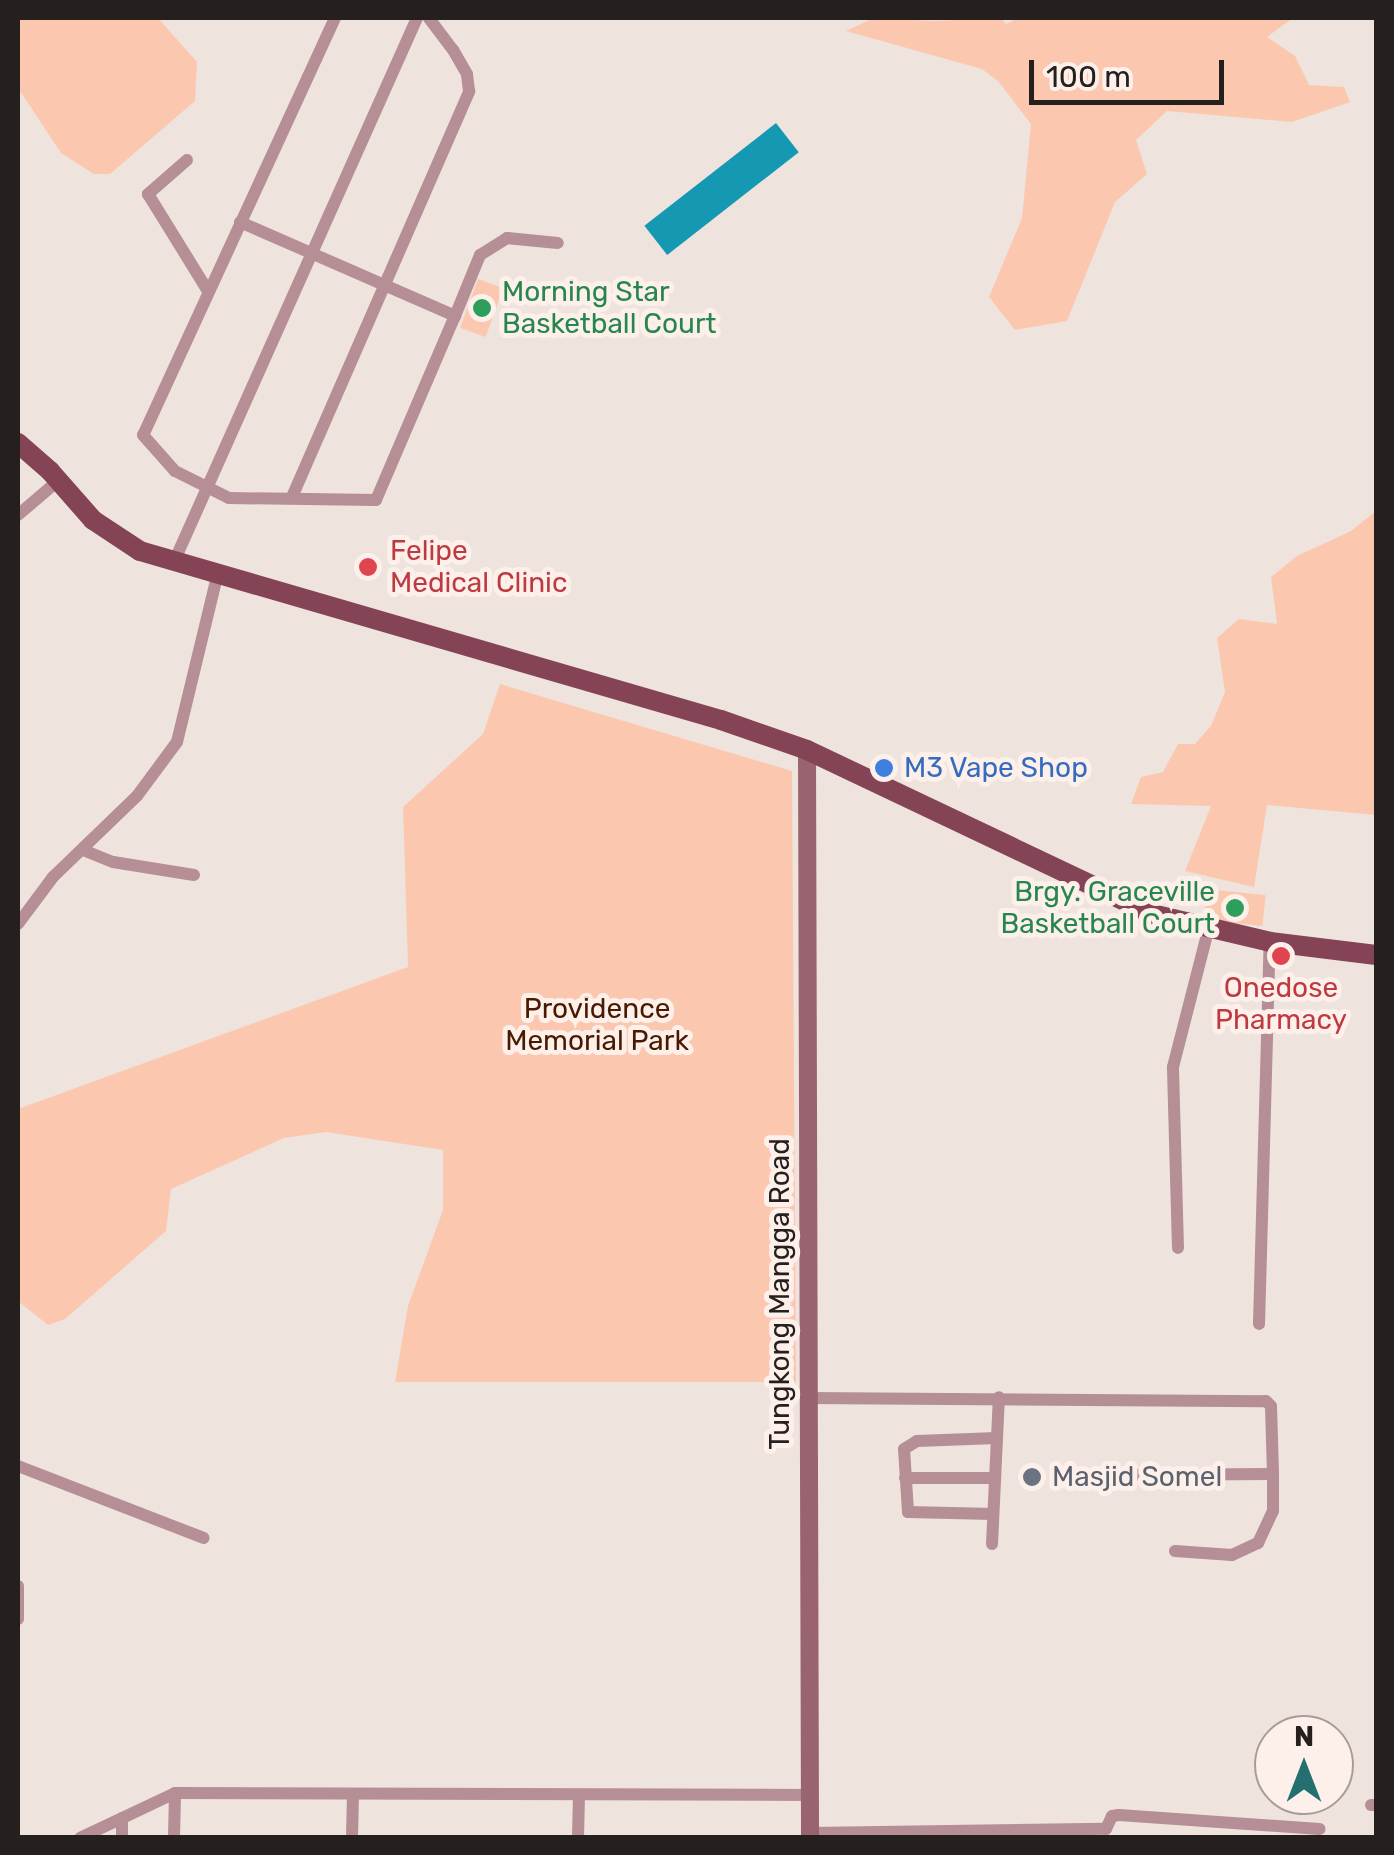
<!DOCTYPE html>
<html>
<head>
<meta charset="utf-8">
<style>
  body { margin:0 }
  #map { position:relative; width:1394px; height:1855px; overflow:hidden; background:#efe3dd; font-family:Rubik,sans-serif }
  div>[style] { position:absolute }
  .green>* { inset:0; background:#fbc8af; transform-origin:0 0 }
  .water>* { inset:0; background:#1599b3; transform-origin:0 0 }
  .street>* { height:12px; margin:-6px; padding:0 6px; transform-origin:6px; border-radius:6px; background:#b58e96 }
  .secondary>* { height:18px; margin:-9px; padding:0 9px; transform-origin:9px; border-radius:9px; background:#9a6370 }
  .primary>* { height:20px; margin:-10px; padding:0 10px; transform-origin:10px; border-radius:10px; background:#854456 }
  .dots>* { width:28px; height:28px; translate:-50% -50%; box-sizing:border-box; border:5px solid #fdf0ea; border-radius:50% }
  span { translate:-50% -50%; white-space:nowrap; text-align:center; line-height:1.15; -webkit-text-stroke:10px #fdf0ea; paint-order:stroke }
  .leisure-label { font-size:28px; color:#27864d }
  .left { translate:0 -50%; text-align:left }
  .right { translate:-100% -50%; text-align:right }
  .health-label { font-size:28px; color:#be3a42 }
  .shop-label { font-size:28px; color:#366cbe }
  .park-label { font-size:28px; color:#491900 }
  .street-label { font-size:28px; color:#25201e }
  .worship-label { font-size:28px; color:#5b616d }
  .frame { position:absolute; inset:0; border:20px solid #25201e; pointer-events:none }
  .north { position:absolute; left:1254px; top:1715px; width:100px; height:100px; box-sizing:border-box; background:#fdf0ea; border:2px solid #a79d98; border-radius:50%; rotate:0deg; font-size:28px; font-weight:700; line-height:40px; text-align:center; color:#25201e }
  .north::after { content:''; display:block; margin:auto; width:35px; height:45px; background:#247070; clip-path:polygon(50% 0,100% 100%,50% 72%,0 100%) }
  .scale { position:absolute; left:1029px; top:60px; width:195px; height:45px; box-sizing:border-box; border:5px solid #25201e; border-top:0; padding-left:12px; font-size:30px; line-height:35px; white-space:nowrap; color:#25201e; -webkit-text-stroke:8px #fdf0ea; paint-order:stroke }
</style>
</head>
<body>
<div id="map">
  <div class="green">
    <div style="clip-path:polygon(18px 18px,158px 18px,197px 62px,195px 101px,110px 174px,94px 174px,61px 153px,18px 88px)"></div>
    <div style="clip-path:polygon(874px 18px,933px 21px,1001px 18px,1006px 24px,1018px 18px,1293px 18px,1267px 37px,1295px 56px,1309px 85px,1344px 87px,1350px 102px,1292px 122px,1167px 111px,1136px 140px,1147px 174px,1115px 202px,1067px 321px,1015px 330px,989px 297px,1022px 218px,1031px 124px,998px 81px,982px 69px,846px 31px)"></div>
    <div style="left:478px;top:279px;width:27px;height:52px;rotate:20deg"></div>
    <div style="clip-path:polygon(1376px 511px,1376px 815px,1267px 805px,1254px 887px,1185px 871px,1211px 806px,1131px 804px,1141px 777px,1163px 772px,1178px 744px,1195px 744px,1211px 726px,1225px 692px,1217px 638px,1239px 619px,1277px 624px,1271px 577px,1297px 556px,1351px 531px)"></div>
    <div style="clip-path:polygon(500px 684px,792px 771px,796px 1382px,395px 1382px,408px 1306px,443px 1210px,443px 1150px,326px 1132px,284px 1138px,171px 1189px,166px 1231px,65px 1319px,48px 1325px,18px 1301px,18px 1109px,408px 967px,403px 807px,483px 734px)"></div>
    <div style="left:1207px;top:889px;width:59px;height:31px;rotate:6deg"></div>
  </div>
  <div class="water">
    <div style="left:776px;top:123px;width:37px;height:167px;rotate:52deg"></div>
  </div>
  <div class="street">
    <div style="left:335px;top:18px;width:459px;rotate:114.7deg"></div>
    <div style="left:143px;top:435px;width:48px;rotate:48.4deg"></div>
    <div style="left:175px;top:471px;width:60px;rotate:26.6deg"></div>
    <div style="left:229px;top:498px;width:147px;rotate:0.8deg"></div>
    <div style="left:376px;top:500px;width:200px;rotate:-66.8deg"></div>
    <div style="left:187px;top:160px;width:52px;rotate:138.9deg"></div>
    <div style="left:148px;top:194px;width:114px;rotate:58.3deg"></div>
    <div style="left:240px;top:222px;width:235px;rotate:23.6deg"></div>
    <div style="left:455px;top:316px;width:66px;rotate:-67.7deg"></div>
    <div style="left:480px;top:255px;width:32px;rotate:-32deg"></div>
    <div style="left:507px;top:238px;width:51px;rotate:5.6deg"></div>
    <div style="left:292px;top:497px;width:443px;rotate:-66.4deg"></div>
    <div style="left:469px;top:91px;width:17px;rotate:-97deg"></div>
    <div style="left:467px;top:74px;width:28px;rotate:-120deg"></div>
    <div style="left:453px;top:50px;width:40px;rotate:-127deg"></div>
    <div style="left:18px;top:515px;width:54px;rotate:-40.5deg"></div>
    <div style="left:173px;top:564px;width:598px;rotate:-65.92deg"></div>
    <div style="left:83px;top:850px;width:32px;rotate:22deg"></div>
    <div style="left:113px;top:862px;width:82px;rotate:9.1deg"></div>
    <div style="left:18px;top:924px;width:59px;rotate:-53.3deg"></div>
    <div style="left:53px;top:877px;width:117px;rotate:-44deg"></div>
    <div style="left:137px;top:796px;width:67px;rotate:-53.5deg"></div>
    <div style="left:177px;top:742px;width:170px;rotate:-76.4deg"></div>
    <div style="left:1178px;top:1248px;width:181px;rotate:-91.6deg"></div>
    <div style="left:1173px;top:1067px;width:140px;rotate:-75.6deg"></div>
    <div style="left:1259px;top:1324px;width:382px;rotate:-88.4deg"></div>
    <div style="left:807px;top:1398px;width:459px;rotate:0.4deg"></div>
    <div style="left:1266px;top:1401px;width:7px;rotate:45deg"></div>
    <div style="left:1271px;top:1406px;width:68px;rotate:88.3deg"></div>
    <div style="left:1273px;top:1474px;width:153px;rotate:179.6deg"></div>
    <div style="left:18px;top:1466px;width:199px;rotate:21.2deg"></div>
    <div style="left:905px;top:1478px;width:90px"></div>
    <div style="left:993px;top:1514px;width:85px;rotate:-178.7deg"></div>
    <div style="left:908px;top:1512px;width:63px;rotate:-93.6deg"></div>
    <div style="left:904px;top:1449px;width:15px;rotate:-32deg"></div>
    <div style="left:917px;top:1441px;width:80px;rotate:-2.1deg"></div>
    <div style="left:992px;top:1544px;width:147px;rotate:-87.3deg"></div>
    <div style="left:1175px;top:1551px;width:57px;rotate:4deg"></div>
    <div style="left:1232px;top:1555px;width:29px;rotate:-25deg"></div>
    <div style="left:1258px;top:1543px;width:35px;rotate:-65deg"></div>
    <div style="left:1273px;top:1511px;width:37px;rotate:-90deg"></div>
    <div style="left:18px;top:1586px;width:33px;rotate:90deg"></div>
    <div style="left:1371px;top:1805px;width:5px"></div>
    <div style="left:810px;top:1833px;width:296px;rotate:-0.8deg"></div>
    <div style="left:1106px;top:1829px;width:14px;rotate:-65deg"></div>
    <div style="left:1112px;top:1816px;width:7px;rotate:-8deg"></div>
    <div style="left:1119px;top:1815px;width:201px;rotate:4deg"></div>
    <div style="left:80px;top:1838px;width:105px;rotate:-25.3deg"></div>
    <div style="left:175px;top:1793px;width:635px;rotate:0.18deg"></div>
    <div style="left:122px;top:1838px;width:20px;rotate:-90deg"></div>
    <div style="left:174px;top:1838px;width:45px;rotate:-88.7deg"></div>
    <div style="left:352px;top:1838px;width:44px;rotate:-88.7deg"></div>
    <div style="left:578px;top:1838px;width:43px;rotate:-88.7deg"></div>
  </div>
  <div class="secondary">
    <div style="left:807px;top:750px;width:1088px;rotate:89.84deg"></div>
  </div>
  <div class="primary">
    <div style="left:18px;top:443px;width:43px;rotate:41.2deg"></div>
    <div style="left:50px;top:471px;width:65px;rotate:48.7deg"></div>
    <div style="left:93px;top:520px;width:56px;rotate:33.4deg"></div>
    <div style="left:140px;top:551px;width:605px;rotate:16.22deg"></div>
    <div style="left:721px;top:720px;width:91px;rotate:19.2deg"></div>
    <div style="left:807px;top:750px;width:382px;rotate:25.4deg"></div>
    <div style="left:1152px;top:914px;width:121px;rotate:13.3deg"></div>
    <div style="left:1270px;top:942px;width:107px;rotate:7deg"></div>
  </div>
  <div class="dots">
    <div style="left:482px;top:308px;background:#2e9e5b"></div>
    <div style="left:368px;top:567px;background:#e0444e"></div>
    <div style="left:884px;top:768px;background:#3f7fe0"></div>
    <div style="left:1235px;top:908px;background:#2e9e5b"></div>
    <div style="left:1281px;top:956px;background:#e0444e"></div>
    <div style="left:1032px;top:1477px;background:#6b7280"></div>
  </div>
  <div class="leisure-label">
    <span class="left" style="left:502px;top:308px">Morning Star<br>Basketball Court</span>
    <span class="right" style="left:1215px;top:908px">Brgy. Graceville<br>Basketball Court</span>
  </div>
  <div class="health-label">
    <span class="left" style="left:390px;top:567px">Felipe<br>Medical Clinic</span>
    <span style="left:1281px;top:1004px">Onedose<br>Pharmacy</span>
  </div>
  <div class="shop-label">
    <span class="left" style="left:904px;top:768px">M3 Vape Shop</span>
  </div>
  <div class="park-label">
    <span style="left:597px;top:1025px">Providence<br>Memorial Park</span>
  </div>
  <div class="street-label">
    <span style="left:780px;top:1294px;rotate:-90deg">Tungkong Mangga Road</span>
  </div>
  <div class="worship-label">
    <span class="left" style="left:1052px;top:1477px">Masjid Somel</span>
  </div>
  <div class="frame"></div>
  <div class="north">N</div>
  <div class="scale">100 m</div>
</div>
</body>
</html>
